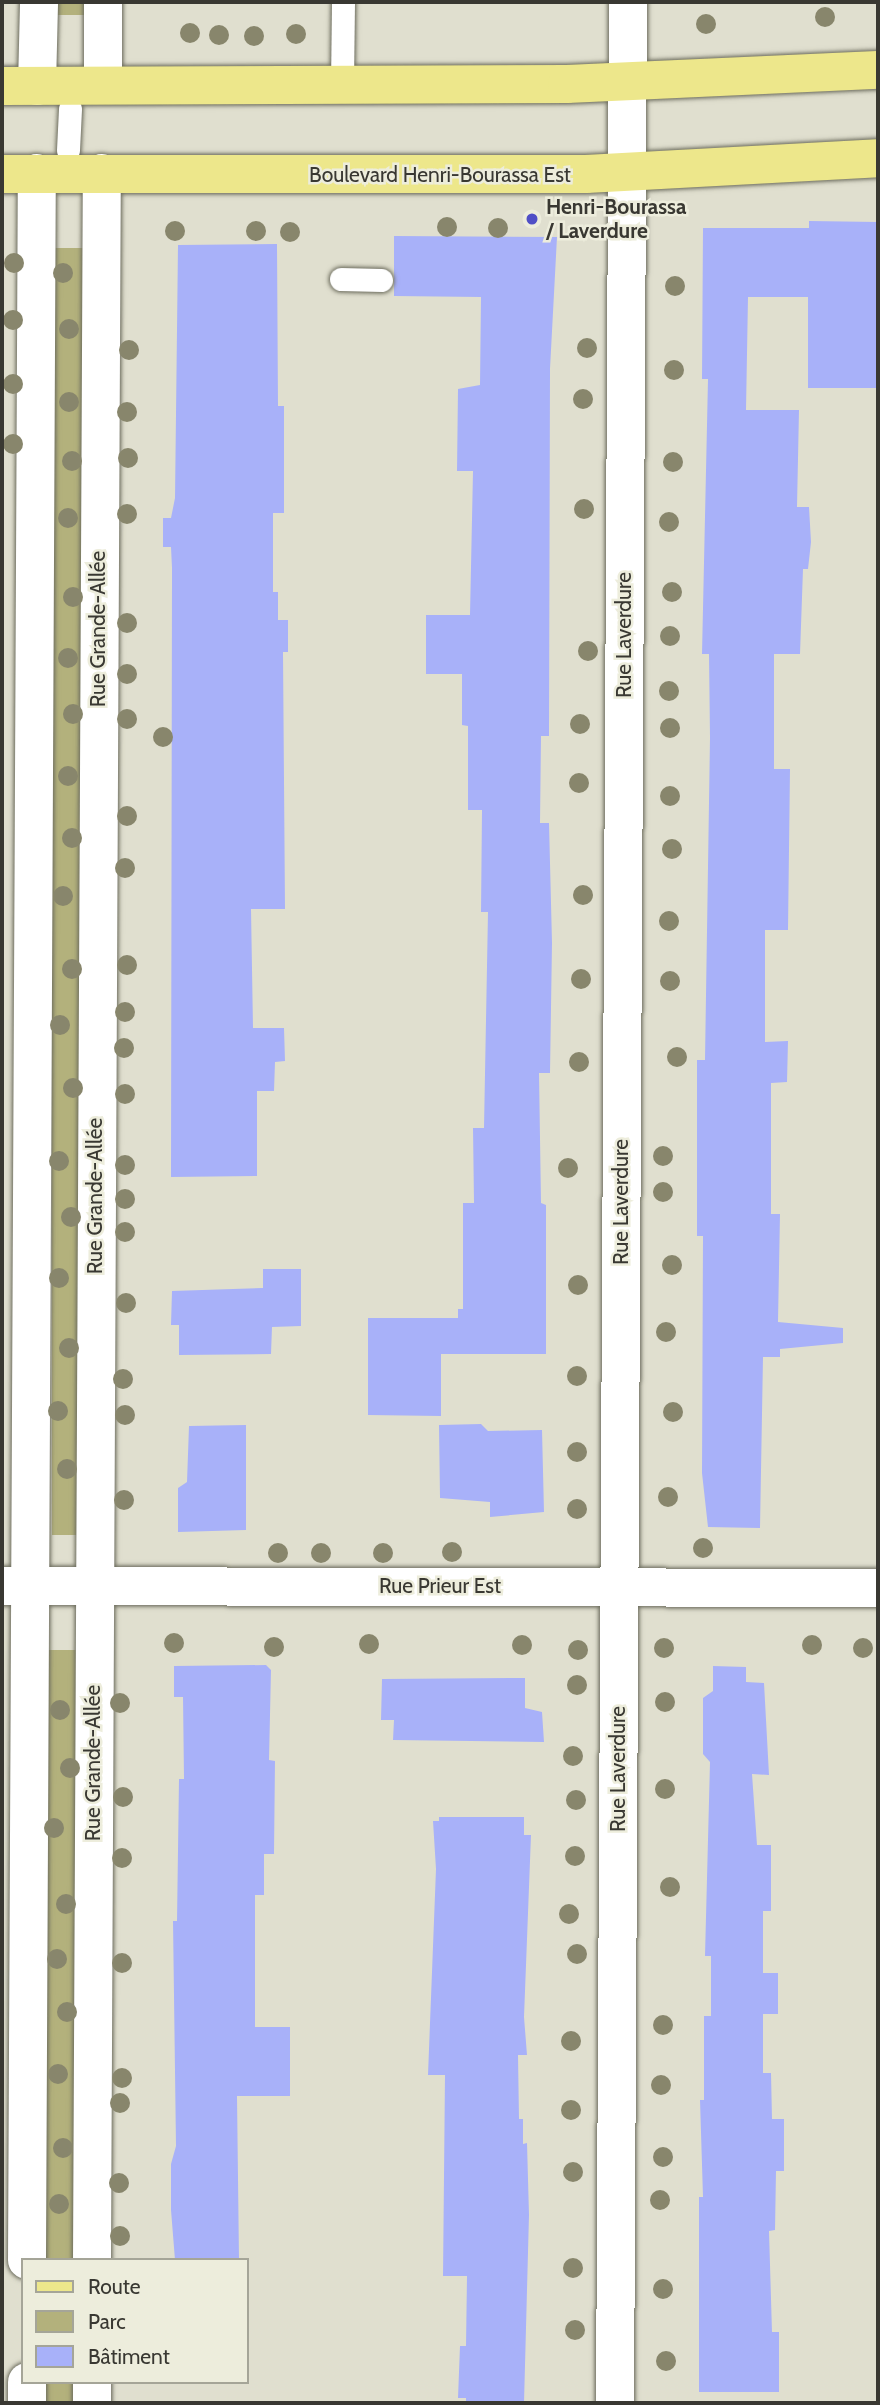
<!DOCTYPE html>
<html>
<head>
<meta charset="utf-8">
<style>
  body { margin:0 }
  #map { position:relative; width:880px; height:2405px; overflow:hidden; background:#e0dfcf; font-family:Cabin,sans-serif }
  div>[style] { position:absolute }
  .green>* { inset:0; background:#b3b17c; transform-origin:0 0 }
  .building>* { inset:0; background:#a8b1f9 }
  .roads { filter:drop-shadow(0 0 2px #6d6d5e) drop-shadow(0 0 2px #6d6d5e) }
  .lane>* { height:23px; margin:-11.5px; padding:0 11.5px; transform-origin:11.5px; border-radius:11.5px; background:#fff }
  .street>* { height:38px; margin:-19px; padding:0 19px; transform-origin:19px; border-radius:19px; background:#fff }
  .primary>* { height:38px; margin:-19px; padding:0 19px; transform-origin:19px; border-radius:19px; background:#ede78b }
  .trees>* { width:20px; height:20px; margin:-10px; border-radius:50%; background:#88866c }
  .dots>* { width:19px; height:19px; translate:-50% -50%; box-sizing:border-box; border:4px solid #ededdc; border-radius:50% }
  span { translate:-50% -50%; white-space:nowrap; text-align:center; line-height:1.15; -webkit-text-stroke:5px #ededdc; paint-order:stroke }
  .street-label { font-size:21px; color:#393832 }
  .poi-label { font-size:21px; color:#393832; font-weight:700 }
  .left { translate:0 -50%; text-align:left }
  .frame { position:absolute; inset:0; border:4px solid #393832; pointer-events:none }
  .legend { position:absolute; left:21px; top:2258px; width:228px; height:126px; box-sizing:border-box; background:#ededdc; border:2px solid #a5a598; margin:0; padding:9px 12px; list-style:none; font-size:21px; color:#393832 }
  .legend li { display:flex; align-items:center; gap:14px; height:35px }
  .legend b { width:35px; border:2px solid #a5a598 }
</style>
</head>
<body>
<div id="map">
  <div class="green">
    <div style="left:54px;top:2px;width:33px;height:13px"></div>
    <div style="left:52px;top:248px;width:34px;height:1287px"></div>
    <div style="left:46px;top:1650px;width:33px;height:610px"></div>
    <div style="left:43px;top:2382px;width:32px;height:21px"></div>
  </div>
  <div class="building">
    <div style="clip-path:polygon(809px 221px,878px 222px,878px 388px,808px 388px,808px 297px,748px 297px,746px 410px,799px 410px,797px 507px,809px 507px,811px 542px,808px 569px,803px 569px,800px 654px,774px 654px,774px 769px,790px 769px,788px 930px,765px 930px,765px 1042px,788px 1041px,787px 1082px,771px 1083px,771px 1214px,780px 1214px,778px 1322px,843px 1328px,843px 1343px,780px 1349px,780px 1357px,763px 1357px,760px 1528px,708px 1527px,702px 1473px,703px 1236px,697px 1236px,697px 1060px,705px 1060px,710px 738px,709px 654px,702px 654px,708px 379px,702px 379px,703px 228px,809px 228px)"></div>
    <div style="clip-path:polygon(394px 236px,557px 237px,550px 369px,549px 736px,541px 736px,540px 823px,549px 823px,552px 943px,550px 1073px,539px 1073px,541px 1203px,546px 1205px,546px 1354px,441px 1354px,441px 1416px,368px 1415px,368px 1318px,458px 1318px,458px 1309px,463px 1309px,463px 1203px,474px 1203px,473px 1128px,484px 1128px,488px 912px,481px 912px,482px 810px,468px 810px,468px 726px,462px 725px,462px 674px,426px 674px,426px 615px,470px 615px,473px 471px,457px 471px,458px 389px,480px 385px,481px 297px,394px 296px)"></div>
    <div style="clip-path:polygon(277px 244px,278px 406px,284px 406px,284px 513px,273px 513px,273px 592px,278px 592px,278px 620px,288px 620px,288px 652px,283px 652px,285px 909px,251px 909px,253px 1028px,284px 1028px,285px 1061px,275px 1062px,274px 1091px,257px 1091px,257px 1176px,171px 1177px,172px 568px,171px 547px,163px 547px,163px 518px,171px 518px,175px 498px,178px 245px)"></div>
    <div style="clip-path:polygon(263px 1269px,301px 1269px,301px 1326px,272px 1327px,271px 1354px,179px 1355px,179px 1325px,171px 1325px,172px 1291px,263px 1288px)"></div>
    <div style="clip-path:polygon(481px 1424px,488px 1431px,542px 1430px,544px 1512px,490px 1517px,490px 1502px,440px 1498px,439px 1425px)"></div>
    <div style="clip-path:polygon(246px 1425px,246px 1530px,178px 1532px,178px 1488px,187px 1482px,189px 1426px)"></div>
    <div style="clip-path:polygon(266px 1665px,271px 1670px,269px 1760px,275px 1761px,274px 1854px,264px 1854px,264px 1895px,255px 1895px,255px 2027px,290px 2027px,290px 2096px,237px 2096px,239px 2260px,175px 2260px,171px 2210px,171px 2164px,176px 2146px,173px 1921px,177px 1921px,179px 1779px,184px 1779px,183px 1697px,174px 1697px,174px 1666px)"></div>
    <div style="clip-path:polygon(713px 1666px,746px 1667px,746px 1682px,764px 1683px,769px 1775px,752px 1774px,757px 1845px,771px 1845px,771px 1911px,763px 1911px,763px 1973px,778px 1973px,778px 2014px,763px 2014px,763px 2073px,771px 2073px,772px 2119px,784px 2119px,784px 2171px,776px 2171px,775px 2230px,769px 2231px,772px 2332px,779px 2332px,779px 2392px,699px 2392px,699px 2197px,703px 2197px,700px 2100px,704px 2100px,704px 2016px,711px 2016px,711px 1956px,705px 1956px,710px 1762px,703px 1754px,703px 1698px,713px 1691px)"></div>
    <div style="clip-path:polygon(525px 1678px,525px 1708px,542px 1712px,544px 1742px,393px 1740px,394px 1720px,381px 1720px,382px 1679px)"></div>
    <div style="clip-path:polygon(439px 1817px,524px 1817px,524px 1835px,531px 1835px,524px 2017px,527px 2055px,518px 2055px,519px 2119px,523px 2119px,523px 2144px,527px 2143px,529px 2215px,524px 2403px,466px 2403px,466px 2398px,458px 2398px,460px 2346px,466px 2346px,467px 2276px,443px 2276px,445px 2075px,428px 2075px,436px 1869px,433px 1821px,439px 1821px)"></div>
  </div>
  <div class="roads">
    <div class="lane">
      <div style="left:342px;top:84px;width:82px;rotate:-89.3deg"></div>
      <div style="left:68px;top:150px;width:41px;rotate:-87.2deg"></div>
      <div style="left:341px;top:279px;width:40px;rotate:1.4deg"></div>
    </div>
    <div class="street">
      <div style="left:103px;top:2px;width:83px;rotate:90deg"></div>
      <div style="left:37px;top:86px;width:84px;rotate:-88.6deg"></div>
      <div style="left:2px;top:1586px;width:876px;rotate:0.13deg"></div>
      <div style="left:27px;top:2260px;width:2087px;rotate:-89.73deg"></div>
      <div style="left:92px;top:2260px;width:2087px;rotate:-89.73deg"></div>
      <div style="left:27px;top:2403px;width:21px;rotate:-90deg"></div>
      <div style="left:92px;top:2403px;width:21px;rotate:-90deg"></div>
      <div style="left:615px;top:2403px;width:2401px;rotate:-89.69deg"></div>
    </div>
    <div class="primary">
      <div style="left:2px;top:86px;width:565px;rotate:-0.2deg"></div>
      <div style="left:567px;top:84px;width:311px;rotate:-2.6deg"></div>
      <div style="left:2px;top:174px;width:584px"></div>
      <div style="left:586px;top:174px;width:292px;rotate:-3.1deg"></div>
    </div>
  </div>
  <div class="trees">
    <div style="left:825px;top:17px"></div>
    <div style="left:706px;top:24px"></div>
    <div style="left:190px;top:33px"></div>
    <div style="left:296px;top:34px"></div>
    <div style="left:219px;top:35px"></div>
    <div style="left:254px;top:36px"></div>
    <div style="left:447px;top:227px"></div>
    <div style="left:498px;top:228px"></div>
    <div style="left:175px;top:231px"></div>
    <div style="left:256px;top:231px"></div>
    <div style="left:290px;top:232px"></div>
    <div style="left:14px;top:263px"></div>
    <div style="left:63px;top:273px"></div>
    <div style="left:675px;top:286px"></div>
    <div style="left:13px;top:320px"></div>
    <div style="left:69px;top:329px"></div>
    <div style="left:587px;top:348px"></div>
    <div style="left:129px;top:350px"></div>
    <div style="left:674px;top:370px"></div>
    <div style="left:13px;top:384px"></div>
    <div style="left:583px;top:399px"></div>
    <div style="left:69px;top:402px"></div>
    <div style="left:127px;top:412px"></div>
    <div style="left:13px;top:444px"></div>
    <div style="left:128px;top:458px"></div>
    <div style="left:72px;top:461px"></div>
    <div style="left:673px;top:462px"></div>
    <div style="left:584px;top:509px"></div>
    <div style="left:127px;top:514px"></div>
    <div style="left:68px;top:518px"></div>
    <div style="left:669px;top:522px"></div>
    <div style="left:672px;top:592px"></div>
    <div style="left:73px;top:597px"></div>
    <div style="left:127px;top:623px"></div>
    <div style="left:670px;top:636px"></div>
    <div style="left:588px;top:651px"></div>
    <div style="left:68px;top:658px"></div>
    <div style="left:127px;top:674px"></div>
    <div style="left:669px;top:691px"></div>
    <div style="left:73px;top:714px"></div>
    <div style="left:127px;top:719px"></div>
    <div style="left:580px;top:724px"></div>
    <div style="left:670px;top:728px"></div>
    <div style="left:163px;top:737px"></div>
    <div style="left:68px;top:776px"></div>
    <div style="left:579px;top:783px"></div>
    <div style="left:670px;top:796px"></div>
    <div style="left:127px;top:816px"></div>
    <div style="left:72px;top:838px"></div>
    <div style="left:672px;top:849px"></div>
    <div style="left:125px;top:868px"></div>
    <div style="left:583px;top:895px"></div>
    <div style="left:63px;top:896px"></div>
    <div style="left:669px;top:921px"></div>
    <div style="left:127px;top:965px"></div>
    <div style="left:72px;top:969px"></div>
    <div style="left:581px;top:979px"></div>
    <div style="left:670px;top:981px"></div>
    <div style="left:125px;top:1012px"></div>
    <div style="left:60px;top:1025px"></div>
    <div style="left:124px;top:1048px"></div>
    <div style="left:677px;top:1057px"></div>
    <div style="left:579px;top:1062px"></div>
    <div style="left:73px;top:1088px"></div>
    <div style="left:125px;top:1094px"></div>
    <div style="left:663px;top:1156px"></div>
    <div style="left:59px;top:1161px"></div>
    <div style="left:125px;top:1165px"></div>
    <div style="left:568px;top:1168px"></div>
    <div style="left:663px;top:1192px"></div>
    <div style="left:125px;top:1199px"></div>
    <div style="left:71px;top:1217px"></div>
    <div style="left:125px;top:1232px"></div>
    <div style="left:672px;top:1265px"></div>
    <div style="left:59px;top:1278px"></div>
    <div style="left:578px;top:1285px"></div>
    <div style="left:126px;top:1303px"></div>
    <div style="left:666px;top:1332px"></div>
    <div style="left:69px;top:1348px"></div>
    <div style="left:577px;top:1376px"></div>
    <div style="left:123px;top:1379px"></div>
    <div style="left:58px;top:1411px"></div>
    <div style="left:673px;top:1412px"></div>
    <div style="left:125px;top:1415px"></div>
    <div style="left:577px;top:1452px"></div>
    <div style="left:67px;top:1469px"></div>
    <div style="left:668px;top:1497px"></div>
    <div style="left:124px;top:1500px"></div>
    <div style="left:577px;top:1509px"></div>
    <div style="left:703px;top:1548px"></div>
    <div style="left:452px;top:1552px"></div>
    <div style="left:278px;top:1553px"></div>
    <div style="left:321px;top:1553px"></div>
    <div style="left:383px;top:1553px"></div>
    <div style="left:174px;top:1643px"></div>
    <div style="left:369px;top:1644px"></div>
    <div style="left:522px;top:1645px"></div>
    <div style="left:812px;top:1645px"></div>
    <div style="left:274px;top:1647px"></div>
    <div style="left:664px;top:1648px"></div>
    <div style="left:863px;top:1648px"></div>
    <div style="left:578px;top:1650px"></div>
    <div style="left:577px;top:1685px"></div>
    <div style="left:665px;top:1702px"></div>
    <div style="left:120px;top:1703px"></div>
    <div style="left:60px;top:1710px"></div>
    <div style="left:573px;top:1756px"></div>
    <div style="left:70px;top:1768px"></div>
    <div style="left:665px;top:1789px"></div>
    <div style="left:123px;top:1797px"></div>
    <div style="left:576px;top:1800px"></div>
    <div style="left:54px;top:1828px"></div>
    <div style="left:575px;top:1856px"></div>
    <div style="left:122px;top:1858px"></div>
    <div style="left:670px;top:1887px"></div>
    <div style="left:66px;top:1904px"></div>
    <div style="left:569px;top:1914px"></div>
    <div style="left:577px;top:1954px"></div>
    <div style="left:57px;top:1959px"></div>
    <div style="left:122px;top:1963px"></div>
    <div style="left:67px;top:2012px"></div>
    <div style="left:663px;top:2025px"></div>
    <div style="left:571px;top:2041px"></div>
    <div style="left:58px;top:2074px"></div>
    <div style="left:122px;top:2078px"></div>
    <div style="left:661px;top:2085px"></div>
    <div style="left:120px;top:2103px"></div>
    <div style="left:571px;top:2110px"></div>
    <div style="left:63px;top:2148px"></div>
    <div style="left:663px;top:2157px"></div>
    <div style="left:573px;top:2172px"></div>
    <div style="left:119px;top:2183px"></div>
    <div style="left:660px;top:2200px"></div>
    <div style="left:59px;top:2204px"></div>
    <div style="left:120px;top:2236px"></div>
    <div style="left:573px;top:2268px"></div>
    <div style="left:663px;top:2289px"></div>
    <div style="left:575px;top:2330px"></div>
    <div style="left:666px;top:2361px"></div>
  </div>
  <div class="dots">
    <div style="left:532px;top:219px;background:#504fc6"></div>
  </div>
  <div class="street-label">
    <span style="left:440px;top:175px">Boulevard Henri-Bourassa Est</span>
    <span style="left:98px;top:629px;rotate:-90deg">Rue Grande-Allée</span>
    <span style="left:624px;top:635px;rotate:-90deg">Rue Laverdure</span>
    <span style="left:95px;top:1196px;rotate:-90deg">Rue Grande-Allée</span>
    <span style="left:621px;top:1202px;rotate:-90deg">Rue Laverdure</span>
    <span style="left:440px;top:1586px">Rue Prieur Est</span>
    <span style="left:93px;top:1763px;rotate:-90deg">Rue Grande-Allée</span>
    <span style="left:618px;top:1769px;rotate:-90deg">Rue Laverdure</span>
  </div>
  <div class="poi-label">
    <span class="left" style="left:546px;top:219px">Henri-Bourassa<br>/ Laverdure</span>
  </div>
  <div class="frame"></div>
  <ul class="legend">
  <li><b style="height:9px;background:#ede78b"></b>Route</li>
  <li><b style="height:19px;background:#b3b17c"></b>Parc</li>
  <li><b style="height:19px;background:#a8b1f9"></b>Bâtiment</li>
  </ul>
</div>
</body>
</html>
